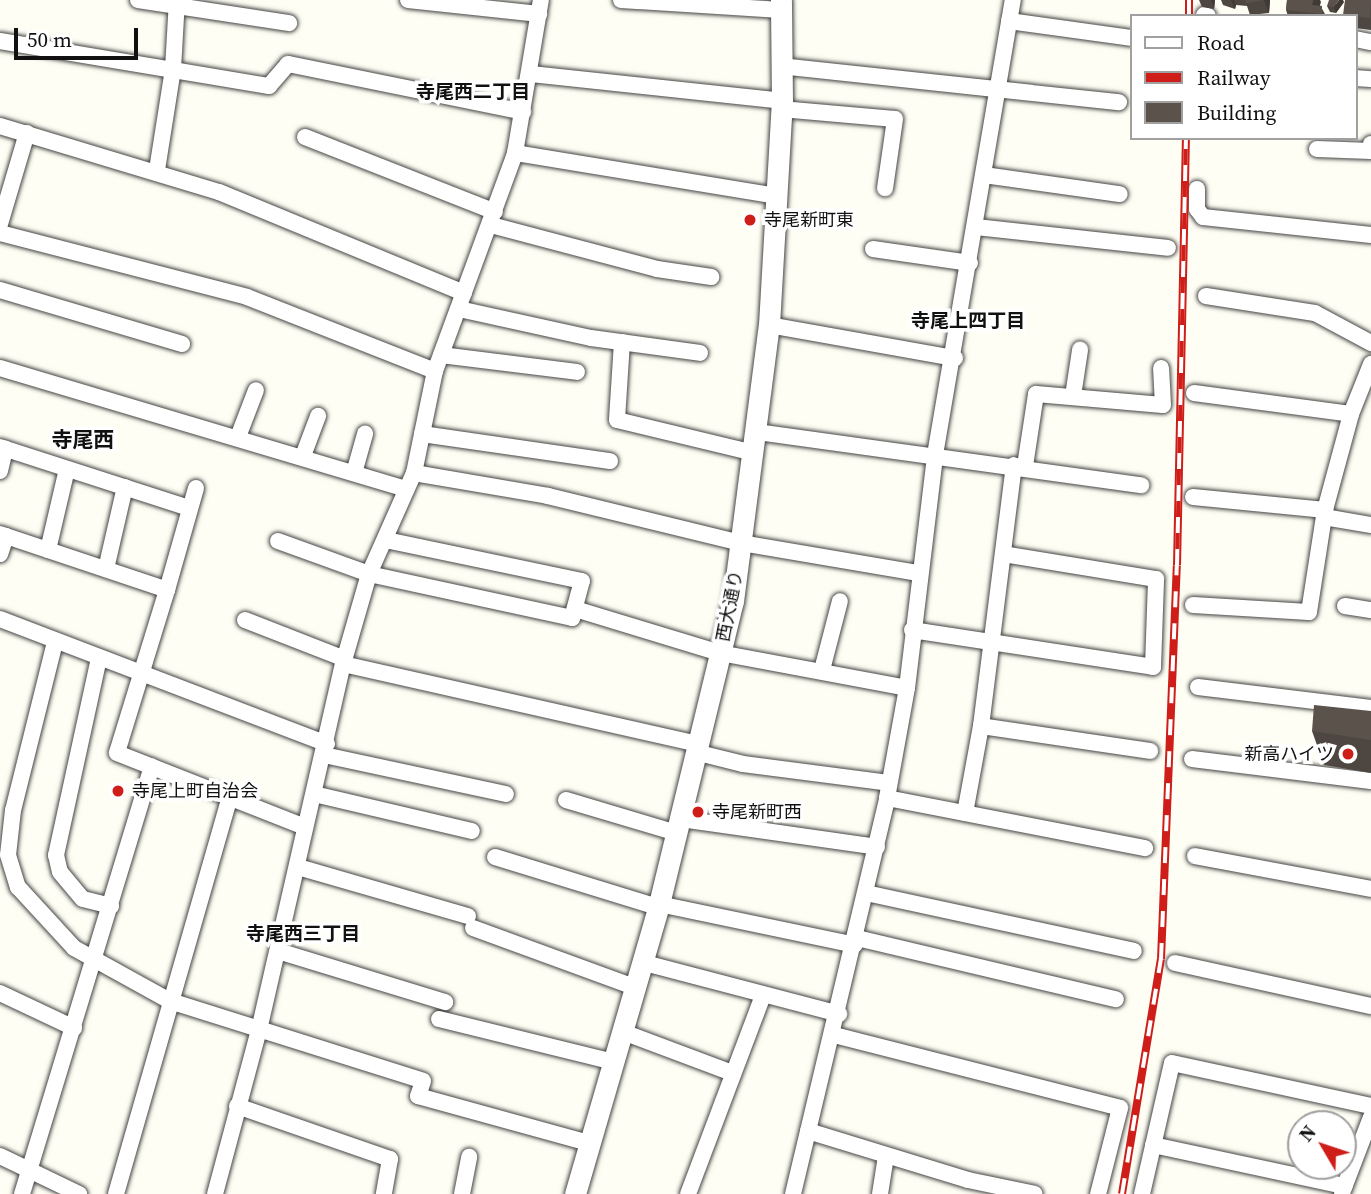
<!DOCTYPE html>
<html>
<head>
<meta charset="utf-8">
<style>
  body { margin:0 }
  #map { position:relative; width:1371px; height:1194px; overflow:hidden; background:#fffef4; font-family:"Source Serif 4","Noto Sans JP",serif }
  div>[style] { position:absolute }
  .roads { filter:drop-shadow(0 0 2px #444) drop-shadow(0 0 2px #444) }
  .minor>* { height:16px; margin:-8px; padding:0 8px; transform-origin:8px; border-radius:8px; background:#fff }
  .tertiary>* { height:21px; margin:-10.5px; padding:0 10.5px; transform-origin:10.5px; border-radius:10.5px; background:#fff }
  .rail>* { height:8px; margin-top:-4px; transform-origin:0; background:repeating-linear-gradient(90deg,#fff 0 16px,#cf1e1a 0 32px); box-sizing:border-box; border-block:2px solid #cf1e1a }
  .wall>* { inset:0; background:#4e4741 }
  .shaded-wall>* { inset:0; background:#403935 }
  .building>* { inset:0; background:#5b524c }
  .dots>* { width:19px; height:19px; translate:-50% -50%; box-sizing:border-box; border:4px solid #fff; border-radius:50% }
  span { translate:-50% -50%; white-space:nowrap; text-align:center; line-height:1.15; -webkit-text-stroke:7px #fff; paint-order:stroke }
  .poi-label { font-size:18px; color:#111 }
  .left { translate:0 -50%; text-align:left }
  .right { translate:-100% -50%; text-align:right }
  .street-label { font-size:18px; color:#111 }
  .neighbourhood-label { font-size:19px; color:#111; font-weight:700 }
  .quarter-label { font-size:21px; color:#111; font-weight:700 }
  .legend { position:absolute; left:1130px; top:14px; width:228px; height:126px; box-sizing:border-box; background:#fff; border:2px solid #a0a0a0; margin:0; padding:9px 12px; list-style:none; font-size:21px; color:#111 }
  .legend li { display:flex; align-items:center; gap:14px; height:35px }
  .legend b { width:35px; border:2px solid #a0a0a0 }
  .north { position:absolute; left:1287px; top:1110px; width:70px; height:70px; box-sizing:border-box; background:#fff; border:2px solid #a0a0a0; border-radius:50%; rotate:309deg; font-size:19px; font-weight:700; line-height:28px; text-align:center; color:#111 }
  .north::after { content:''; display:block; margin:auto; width:24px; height:32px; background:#cf1e1a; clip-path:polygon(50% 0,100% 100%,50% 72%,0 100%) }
  .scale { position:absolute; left:14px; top:28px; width:124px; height:32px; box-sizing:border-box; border:4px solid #111; border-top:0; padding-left:9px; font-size:21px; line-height:24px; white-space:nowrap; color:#111; -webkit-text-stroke:5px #fff; paint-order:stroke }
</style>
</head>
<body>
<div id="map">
  <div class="roads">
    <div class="minor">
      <div style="left:138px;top:0;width:153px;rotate:8.7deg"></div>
      <div style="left:408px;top:0;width:132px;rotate:6.1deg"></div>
      <div style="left:621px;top:0;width:160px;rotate:3.6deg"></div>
      <div style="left:1204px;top:15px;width:4px;rotate:14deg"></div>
      <div style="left:1009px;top:21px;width:123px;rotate:7.9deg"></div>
      <div style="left:1355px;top:39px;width:16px;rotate:11deg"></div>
      <div style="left:0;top:41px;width:273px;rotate:9.5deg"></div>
      <div style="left:269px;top:86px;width:29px;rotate:-49deg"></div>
      <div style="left:288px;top:64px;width:240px;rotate:11.5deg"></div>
      <div style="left:780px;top:66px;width:341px;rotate:6.1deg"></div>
      <div style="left:531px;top:74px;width:252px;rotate:6.1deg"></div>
      <div style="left:1355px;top:78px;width:16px;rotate:4deg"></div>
      <div style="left:781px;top:109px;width:114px;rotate:5deg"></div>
      <div style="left:895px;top:119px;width:70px;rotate:98.2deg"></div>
      <div style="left:0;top:126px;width:229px;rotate:16.8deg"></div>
      <div style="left:219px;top:192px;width:265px;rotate:22.4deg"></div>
      <div style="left:305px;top:137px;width:204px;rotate:21.5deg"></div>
      <div style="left:1317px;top:149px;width:54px;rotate:2.1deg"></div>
      <div style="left:1371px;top:151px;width:7px;rotate:-90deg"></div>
      <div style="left:515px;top:153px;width:266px;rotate:9.3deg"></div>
      <div style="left:157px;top:170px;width:102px;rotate:-81deg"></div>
      <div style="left:173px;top:69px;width:69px;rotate:-86.7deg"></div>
      <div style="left:984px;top:175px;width:137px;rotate:8deg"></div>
      <div style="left:1197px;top:189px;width:20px;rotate:90deg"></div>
      <div style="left:1197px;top:209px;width:10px;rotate:53deg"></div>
      <div style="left:1203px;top:217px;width:169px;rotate:6.1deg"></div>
      <div style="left:0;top:224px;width:95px;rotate:-73.5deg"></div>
      <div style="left:491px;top:225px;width:172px;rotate:14.8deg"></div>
      <div style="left:657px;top:269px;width:55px;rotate:8.4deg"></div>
      <div style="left:976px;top:227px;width:193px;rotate:6.2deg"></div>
      <div style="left:0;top:233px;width:255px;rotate:14.5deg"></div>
      <div style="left:247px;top:297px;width:202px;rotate:21.5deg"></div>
      <div style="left:873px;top:249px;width:98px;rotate:8.2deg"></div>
      <div style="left:0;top:290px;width:190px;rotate:16.5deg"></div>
      <div style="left:1206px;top:296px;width:110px;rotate:8.9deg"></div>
      <div style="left:1315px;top:313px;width:64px;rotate:28.2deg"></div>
      <div style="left:459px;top:309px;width:135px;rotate:12.4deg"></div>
      <div style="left:591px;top:338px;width:110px;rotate:7.8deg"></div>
      <div style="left:769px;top:325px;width:189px;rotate:10.1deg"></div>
      <div style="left:622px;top:342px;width:78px;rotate:93.7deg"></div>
      <div style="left:617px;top:420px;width:141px;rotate:13.5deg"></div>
      <div style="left:441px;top:355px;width:137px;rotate:7.1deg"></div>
      <div style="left:0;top:368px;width:424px;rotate:16.6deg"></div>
      <div style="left:1194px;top:393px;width:158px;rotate:7.6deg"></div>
      <div style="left:1073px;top:396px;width:47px;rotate:-81.3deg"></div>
      <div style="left:757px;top:432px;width:388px;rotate:7.9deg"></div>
      <div style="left:422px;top:434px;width:190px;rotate:8.2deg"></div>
      <div style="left:238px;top:437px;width:50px;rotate:-69deg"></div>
      <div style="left:0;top:447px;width:199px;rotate:17.9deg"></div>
      <div style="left:303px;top:456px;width:43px;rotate:-69.4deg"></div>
      <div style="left:1025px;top:466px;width:73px;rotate:-81.3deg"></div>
      <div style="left:1036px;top:394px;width:127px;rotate:5deg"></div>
      <div style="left:1163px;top:405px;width:37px;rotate:-93deg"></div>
      <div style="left:0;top:471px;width:23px;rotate:-77deg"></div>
      <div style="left:354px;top:473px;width:41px;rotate:-74.2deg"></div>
      <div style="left:414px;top:473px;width:136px;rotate:9.7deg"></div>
      <div style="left:548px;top:496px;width:199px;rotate:13.7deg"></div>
      <div style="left:741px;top:543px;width:181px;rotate:9.6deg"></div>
      <div style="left:1193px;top:497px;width:133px;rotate:5.6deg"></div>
      <div style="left:1324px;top:517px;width:48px;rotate:9.7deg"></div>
      <div style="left:0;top:534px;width:6px;rotate:18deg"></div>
      <div style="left:6px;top:536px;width:19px;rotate:108deg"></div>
      <div style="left:6px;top:536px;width:170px;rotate:18.5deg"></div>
      <div style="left:167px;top:590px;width:170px;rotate:107.1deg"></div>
      <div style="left:117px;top:753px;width:202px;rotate:21.5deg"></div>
      <div style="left:278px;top:541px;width:97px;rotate:19.9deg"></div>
      <div style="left:369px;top:574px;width:208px;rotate:12.2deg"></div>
      <div style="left:572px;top:618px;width:38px;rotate:-75deg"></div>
      <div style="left:582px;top:581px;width:201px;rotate:-168.2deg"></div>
      <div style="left:48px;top:550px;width:83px;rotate:-76.8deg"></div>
      <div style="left:106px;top:569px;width:84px;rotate:-77deg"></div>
      <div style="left:167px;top:590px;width:106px;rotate:-74.1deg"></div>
      <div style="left:1193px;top:605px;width:116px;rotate:3.5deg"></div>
      <div style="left:1309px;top:612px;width:103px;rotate:-81.1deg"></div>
      <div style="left:1325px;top:510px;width:99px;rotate:-74.8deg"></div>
      <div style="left:1351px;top:414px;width:54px;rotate:-68.2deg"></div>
      <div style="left:1345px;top:606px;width:26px;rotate:9deg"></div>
      <div style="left:575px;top:609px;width:152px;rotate:16.9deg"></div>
      <div style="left:720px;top:653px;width:190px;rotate:10.6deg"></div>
      <div style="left:0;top:619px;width:350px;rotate:20.9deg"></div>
      <div style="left:245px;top:620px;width:107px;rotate:21.3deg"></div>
      <div style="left:912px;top:630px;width:244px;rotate:8.7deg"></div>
      <div style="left:1153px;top:667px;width:88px;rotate:-88deg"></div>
      <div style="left:1156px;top:579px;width:154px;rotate:-170.7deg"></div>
      <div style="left:55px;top:642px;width:173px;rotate:104deg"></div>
      <div style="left:13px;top:810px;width:45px;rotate:96.3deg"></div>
      <div style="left:8px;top:855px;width:34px;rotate:73deg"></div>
      <div style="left:18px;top:887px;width:83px;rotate:47.4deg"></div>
      <div style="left:74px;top:948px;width:110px;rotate:28.9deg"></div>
      <div style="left:170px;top:1001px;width:265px;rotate:17.5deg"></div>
      <div style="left:423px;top:1081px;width:16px;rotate:108deg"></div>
      <div style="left:418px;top:1096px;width:177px;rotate:15.4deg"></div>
      <div style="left:99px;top:658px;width:202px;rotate:102.3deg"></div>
      <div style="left:56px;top:855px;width:17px;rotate:77deg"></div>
      <div style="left:60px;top:872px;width:35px;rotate:50deg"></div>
      <div style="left:83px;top:899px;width:29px;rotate:14deg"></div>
      <div style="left:343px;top:664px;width:364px;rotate:12.7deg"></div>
      <div style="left:822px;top:670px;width:71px;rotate:-75.4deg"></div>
      <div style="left:1198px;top:687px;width:174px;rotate:6.9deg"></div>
      <div style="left:981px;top:726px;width:171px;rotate:8.4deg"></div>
      <div style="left:699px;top:753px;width:45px;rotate:14deg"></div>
      <div style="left:743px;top:764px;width:147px;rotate:7.4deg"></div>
      <div style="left:324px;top:755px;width:186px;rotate:12.1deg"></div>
      <div style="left:1192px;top:759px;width:180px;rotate:7deg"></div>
      <div style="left:314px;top:794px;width:162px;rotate:13.2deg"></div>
      <div style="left:887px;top:798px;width:263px;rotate:11deg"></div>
      <div style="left:566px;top:800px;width:116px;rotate:16.6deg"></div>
      <div style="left:965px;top:813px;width:88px;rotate:-79.6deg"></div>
      <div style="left:981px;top:726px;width:263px;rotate:-82.8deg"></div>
      <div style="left:681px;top:819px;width:198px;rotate:8.1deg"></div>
      <div style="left:1195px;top:856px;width:179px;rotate:10.6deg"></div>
      <div style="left:495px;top:857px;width:170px;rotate:17.1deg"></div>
      <div style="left:298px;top:867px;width:177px;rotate:16.1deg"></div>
      <div style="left:866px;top:893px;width:274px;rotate:12.2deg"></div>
      <div style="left:659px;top:904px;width:200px;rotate:11.8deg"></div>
      <div style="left:473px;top:928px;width:171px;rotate:20.1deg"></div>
      <div style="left:857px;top:938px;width:266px;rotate:13.3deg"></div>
      <div style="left:278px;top:951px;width:175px;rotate:17deg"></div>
      <div style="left:641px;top:962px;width:205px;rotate:14.7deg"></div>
      <div style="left:1175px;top:963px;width:201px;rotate:12.4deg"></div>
      <div style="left:0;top:993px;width:82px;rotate:25.3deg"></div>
      <div style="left:439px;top:1019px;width:180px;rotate:13.8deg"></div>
      <div style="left:623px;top:1032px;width:116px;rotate:20.6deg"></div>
      <div style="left:834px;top:1035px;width:295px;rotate:14.3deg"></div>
      <div style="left:1120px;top:1108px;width:89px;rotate:104.3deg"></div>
      <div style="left:237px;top:1106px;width:162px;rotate:19.1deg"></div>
      <div style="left:390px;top:1159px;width:36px;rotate:100deg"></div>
      <div style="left:808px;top:1131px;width:167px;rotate:17deg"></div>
      <div style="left:968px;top:1180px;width:68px;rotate:11.8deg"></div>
      <div style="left:1153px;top:1145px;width:196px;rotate:12.1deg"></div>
      <div style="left:0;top:1156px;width:88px;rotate:25.7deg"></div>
      <div style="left:1342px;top:1193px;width:81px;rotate:-69.1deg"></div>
      <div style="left:22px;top:1194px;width:447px;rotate:-73.1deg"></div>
      <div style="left:116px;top:1194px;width:413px;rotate:-74deg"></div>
      <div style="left:215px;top:1194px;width:170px;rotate:-75deg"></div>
      <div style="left:259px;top:1030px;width:376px;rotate:-77.1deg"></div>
      <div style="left:343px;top:664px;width:94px;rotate:-73.9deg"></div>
      <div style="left:369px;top:574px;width:111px;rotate:-66deg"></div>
      <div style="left:414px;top:473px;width:104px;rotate:-78.4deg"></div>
      <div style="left:435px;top:371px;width:232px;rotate:-69.8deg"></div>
      <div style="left:515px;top:153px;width:155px;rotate:-80.4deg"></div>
      <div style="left:462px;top:1194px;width:38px;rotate:-79deg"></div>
      <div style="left:688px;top:1194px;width:212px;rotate:-69.3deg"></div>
      <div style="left:793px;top:1194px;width:407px;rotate:-76.6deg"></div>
      <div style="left:887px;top:798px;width:112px;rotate:-79.7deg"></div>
      <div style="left:907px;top:688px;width:235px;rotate:-83.1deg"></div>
      <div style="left:935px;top:455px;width:462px;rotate:-80.3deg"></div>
      <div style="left:880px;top:1194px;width:37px;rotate:-81deg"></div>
      <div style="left:1142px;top:1194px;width:134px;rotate:-77.1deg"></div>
      <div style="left:1172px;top:1063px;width:204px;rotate:12.2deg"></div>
    </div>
    <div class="tertiary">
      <div style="left:575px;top:1194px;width:302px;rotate:-73.8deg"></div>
      <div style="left:659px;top:904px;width:312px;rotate:-76.3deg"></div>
      <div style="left:733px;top:601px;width:278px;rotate:-82.6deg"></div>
      <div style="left:769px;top:325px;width:224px;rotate:-86.7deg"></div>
      <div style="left:782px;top:101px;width:101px;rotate:-90.6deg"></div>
    </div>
  </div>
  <div class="rail">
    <div style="left:1189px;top:16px;width:16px;rotate:-90deg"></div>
    <div style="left:1122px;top:1194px;width:238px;rotate:-80.6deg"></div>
    <div style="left:1161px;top:959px;width:394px;rotate:-87.7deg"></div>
    <div style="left:1177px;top:565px;width:427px;rotate:-88.8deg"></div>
  </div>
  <div class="wall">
    <div style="clip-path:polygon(1199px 0,1215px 0,1214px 9px,1202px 7px)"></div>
    <div style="clip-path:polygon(1221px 0,1270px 0,1269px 13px,1250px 15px,1247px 6px,1236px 5px,1235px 9px,1223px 5px)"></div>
    <div style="clip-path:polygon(1287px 0,1320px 0,1320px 5px,1326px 16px,1288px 16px,1286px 10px)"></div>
    <div style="clip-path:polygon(1371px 0,1371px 30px,1355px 28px,1355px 16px,1344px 16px,1343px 15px)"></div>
    <div style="clip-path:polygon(1344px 2px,1336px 13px,1330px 12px,1327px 6px)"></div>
    <div style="clip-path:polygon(1371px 711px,1371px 773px,1324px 765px,1312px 731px)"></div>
  </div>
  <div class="shaded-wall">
    <div style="clip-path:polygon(1211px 0,1215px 0,1214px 9px)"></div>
    <div style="clip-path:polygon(1231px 0,1234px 0,1236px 5px,1235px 9px)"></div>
    <div style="clip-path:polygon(1264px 0,1270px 0,1269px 13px,1264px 1px)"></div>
    <div style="clip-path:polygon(1313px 0,1320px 0,1321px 2px,1317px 14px,1312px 5px)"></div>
    <div style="clip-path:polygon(1339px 0,1343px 0,1344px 2px,1336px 13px,1334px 7px)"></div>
  </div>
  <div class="building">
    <div style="clip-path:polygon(1246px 0,1264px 0,1246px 3px)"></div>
    <div style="clip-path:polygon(1287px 0,1313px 0,1312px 5px,1322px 6px,1322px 14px,1286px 10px)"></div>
    <div style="clip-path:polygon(1329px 0,1339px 0,1334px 7px,1327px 6px)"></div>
    <div style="clip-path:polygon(1345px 0,1371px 0,1370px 18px,1343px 15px)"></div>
    <div style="clip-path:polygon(1314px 705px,1371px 711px,1371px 740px,1312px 731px)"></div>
  </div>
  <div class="dots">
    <div style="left:750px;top:220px;background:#cf1e1a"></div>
    <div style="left:1348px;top:754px;background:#cf1e1a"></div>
    <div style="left:118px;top:791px;background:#cf1e1a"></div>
    <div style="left:698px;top:812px;background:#cf1e1a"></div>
  </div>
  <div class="poi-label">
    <span class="left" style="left:764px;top:220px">寺尾新町東</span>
    <span class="right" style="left:1334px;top:754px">新高ハイツ</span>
    <span class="left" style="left:132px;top:791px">寺尾上町自治会</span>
    <span class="left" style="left:712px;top:812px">寺尾新町西</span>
  </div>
  <div class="street-label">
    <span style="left:730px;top:606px;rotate:-79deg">西大通り</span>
  </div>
  <div class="neighbourhood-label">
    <span style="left:473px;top:92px">寺尾西二丁目</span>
    <span style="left:968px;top:321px">寺尾上四丁目</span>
    <span style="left:303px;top:934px">寺尾西三丁目</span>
  </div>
  <div class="quarter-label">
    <span style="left:83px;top:440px">寺尾西</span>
  </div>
  <ul class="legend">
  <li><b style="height:9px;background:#fff"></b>Road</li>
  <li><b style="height:9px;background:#cf1e1a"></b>Railway</li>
  <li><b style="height:19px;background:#5b524c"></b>Building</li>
  </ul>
  <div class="north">N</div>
  <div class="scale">50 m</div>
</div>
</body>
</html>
